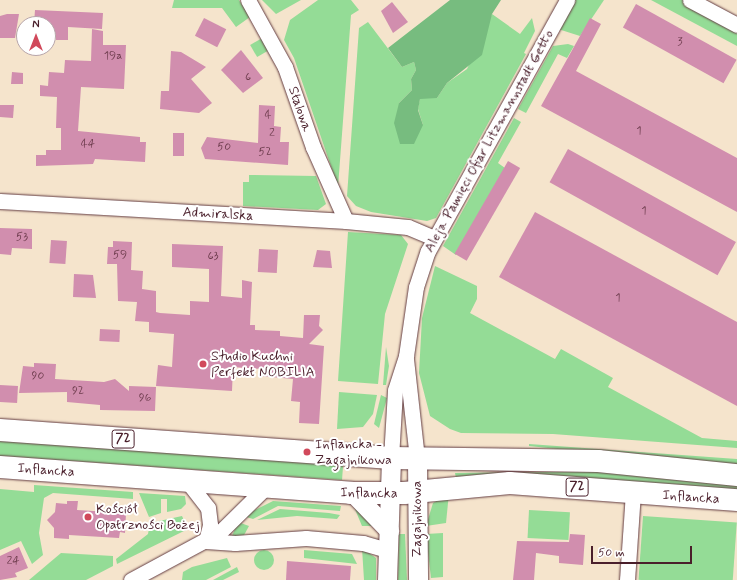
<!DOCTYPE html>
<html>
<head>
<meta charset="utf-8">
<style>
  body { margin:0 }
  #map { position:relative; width:737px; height:580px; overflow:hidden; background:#f5e4cc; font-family:Mynerve,sans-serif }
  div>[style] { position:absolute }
  .green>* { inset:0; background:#94dc96; transform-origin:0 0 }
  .round { border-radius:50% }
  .forest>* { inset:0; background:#77bc7f }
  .building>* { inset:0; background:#d18eae; transform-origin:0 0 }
  .roads { filter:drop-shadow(0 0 1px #643d43) drop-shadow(0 0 1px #643d43) }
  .minor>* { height:15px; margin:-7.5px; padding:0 7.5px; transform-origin:7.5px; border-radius:7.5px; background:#fff }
  .tertiary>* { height:19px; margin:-9.5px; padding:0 9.5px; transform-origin:9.5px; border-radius:9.5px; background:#fff }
  .primary>* { height:22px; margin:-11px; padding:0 11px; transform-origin:11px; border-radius:11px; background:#fff }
  .dots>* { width:11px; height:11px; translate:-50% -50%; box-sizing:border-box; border:2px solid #fff; border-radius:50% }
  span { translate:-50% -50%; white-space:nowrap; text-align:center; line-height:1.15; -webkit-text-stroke:4px #fff; paint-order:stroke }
  .number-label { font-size:12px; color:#6c3b4c }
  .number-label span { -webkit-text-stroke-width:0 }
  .shield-label span { padding:1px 3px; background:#fff; border:1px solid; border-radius:3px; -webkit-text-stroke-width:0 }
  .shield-label { font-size:13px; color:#4a1f2b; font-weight:700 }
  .street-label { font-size:14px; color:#4a1f2b }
  .poi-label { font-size:14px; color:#4a1f2b }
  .left { translate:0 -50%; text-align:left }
  .north { position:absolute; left:16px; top:16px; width:40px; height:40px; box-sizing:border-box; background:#fff; border:1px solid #b7a5aa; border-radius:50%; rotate:0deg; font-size:11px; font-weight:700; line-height:16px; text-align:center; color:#4a1f2b }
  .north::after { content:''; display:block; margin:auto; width:14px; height:18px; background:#d1495b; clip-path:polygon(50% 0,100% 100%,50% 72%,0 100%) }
  .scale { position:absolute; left:591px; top:546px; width:101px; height:18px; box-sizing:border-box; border:2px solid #4a1f2b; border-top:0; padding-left:5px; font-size:12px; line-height:14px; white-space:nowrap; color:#4a1f2b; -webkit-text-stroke:3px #fff; paint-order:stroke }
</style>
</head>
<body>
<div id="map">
  <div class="green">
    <div style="clip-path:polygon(174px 0,239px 0,250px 17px,236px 27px,222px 8px,172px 8px)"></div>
    <div style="clip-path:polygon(262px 0,301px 0,276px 14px)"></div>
    <div style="clip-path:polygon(318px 0,351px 0,359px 10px,351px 15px,338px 187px,294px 58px,284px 40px,290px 20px)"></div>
    <div style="clip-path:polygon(575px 0,604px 0,580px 36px,558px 29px)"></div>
    <div style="clip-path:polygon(651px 0,682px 0,737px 30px,737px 46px)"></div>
    <div style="clip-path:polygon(492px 14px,520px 34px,532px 18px,535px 31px,524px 53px,526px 54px,436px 218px,427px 221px,371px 212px,356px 206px,347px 196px,359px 28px,368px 22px,402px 67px,414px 62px,416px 70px,411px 79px,412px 90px,399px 103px,423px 125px,418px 109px,420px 98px,437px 98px,447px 83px,467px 69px)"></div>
    <div style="left:264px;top:37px;width:14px;height:16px;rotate:60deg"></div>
    <div style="clip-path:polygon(568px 44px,574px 46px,567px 58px,558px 54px,526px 113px,518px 109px,553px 46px)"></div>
    <div style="clip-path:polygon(514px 118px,521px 122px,498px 163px,505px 168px,456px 255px,443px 246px)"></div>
    <div style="clip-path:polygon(249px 175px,316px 176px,326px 204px,318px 210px,243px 206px,243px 182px,249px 182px)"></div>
    <div style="clip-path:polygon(348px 232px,401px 235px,408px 244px,385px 314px,378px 384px,338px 381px)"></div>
    <div style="clip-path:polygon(435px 266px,477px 286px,477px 299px,470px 313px,555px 359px,561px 349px,613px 378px,608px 387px,702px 438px,737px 441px,737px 448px,553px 434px,461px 433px,450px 429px,430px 416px,419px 373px,422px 318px)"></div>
    <div style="clip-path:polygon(386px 347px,389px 366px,386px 385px,383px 385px)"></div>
    <div style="clip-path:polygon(339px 392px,377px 395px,373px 414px,363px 427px,337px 429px)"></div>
    <div style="clip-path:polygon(381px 395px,387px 398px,379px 428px,374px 424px)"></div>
    <div style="left:0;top:440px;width:344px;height:16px;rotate:4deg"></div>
    <div style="clip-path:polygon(529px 444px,737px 459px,737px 468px,529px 446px)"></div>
    <div style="clip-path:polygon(629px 471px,737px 483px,737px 492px,456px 478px,455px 473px)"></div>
    <div style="clip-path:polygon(34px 485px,133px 492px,133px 499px,53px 493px,44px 498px,39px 533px,43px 555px,32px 564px,21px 541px,0 550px,0 489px,34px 492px)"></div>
    <div style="clip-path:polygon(139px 493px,185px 496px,186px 504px,181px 509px,167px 512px,167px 499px,161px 499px,161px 513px,149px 517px)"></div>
    <div style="clip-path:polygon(449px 493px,446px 523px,426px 526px,433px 503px)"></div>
    <div style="clip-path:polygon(273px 501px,341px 506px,340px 511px,278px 506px,253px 519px,243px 516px)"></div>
    <div style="clip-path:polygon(354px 507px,376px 526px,362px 526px)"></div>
    <div style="clip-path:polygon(280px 509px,329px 513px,340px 515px,337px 519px,297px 516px,257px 520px)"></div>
    <div style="left:529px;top:510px;width:41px;height:28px;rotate:3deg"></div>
    <div style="clip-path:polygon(182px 516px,188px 529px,117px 564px,116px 559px,148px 534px,150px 523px)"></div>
    <div style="left:643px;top:516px;width:94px;height:64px;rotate:4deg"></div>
    <div style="clip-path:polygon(238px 522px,249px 526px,243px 537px,232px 536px)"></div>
    <div style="clip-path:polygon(443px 533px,443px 577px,431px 578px,426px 534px)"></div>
    <div style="clip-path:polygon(399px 534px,405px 534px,407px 580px,398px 580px)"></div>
    <div style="clip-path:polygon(362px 548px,376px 558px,376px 580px,364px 580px)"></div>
    <div class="round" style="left:254px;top:550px;width:20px;height:20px"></div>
    <div style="clip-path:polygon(304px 550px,352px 554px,357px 564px,304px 558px)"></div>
    <div style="clip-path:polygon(61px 553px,113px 556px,113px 566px,86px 580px,29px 580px)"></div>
    <div style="clip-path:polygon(227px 558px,231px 567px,206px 580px,182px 580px,183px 572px,192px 567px)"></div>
    <div style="clip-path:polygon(237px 567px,239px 572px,223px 580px,213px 580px)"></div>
  </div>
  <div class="forest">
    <div style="clip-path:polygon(450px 0,501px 0,492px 14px,482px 55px,447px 83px,437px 98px,420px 99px,418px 110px,423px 125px,414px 144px,400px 144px,394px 123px,399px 103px,412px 90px,411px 79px,416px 70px,414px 62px,402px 67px,388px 48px)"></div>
  </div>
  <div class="building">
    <div style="clip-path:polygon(392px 2px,408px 22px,393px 33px,381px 11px)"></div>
    <div style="left:636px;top:4px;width:115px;height:27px;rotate:29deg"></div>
    <div style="clip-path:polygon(35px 10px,103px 13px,102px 29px,68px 27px,68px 40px,56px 40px,56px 34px,48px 34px,48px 24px,34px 24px)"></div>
    <div style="clip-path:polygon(7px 14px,19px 14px,15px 38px,0 38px,0 16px)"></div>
    <div style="left:204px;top:18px;width:25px;height:20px;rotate:27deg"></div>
    <div style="clip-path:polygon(590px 18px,601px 24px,576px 71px,737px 158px,737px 212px,541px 106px)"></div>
    <div style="clip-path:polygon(92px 29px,103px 31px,103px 45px,126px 45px,124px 89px,81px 87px,78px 131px,140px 137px,140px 142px,146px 142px,145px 162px,95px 159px,93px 164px,36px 166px,36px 155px,46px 155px,46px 150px,61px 150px,61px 128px,56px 128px,57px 97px,40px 96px,40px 85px,48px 86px,49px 72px,64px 73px,65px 60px,91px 61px)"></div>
    <div style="clip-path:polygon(241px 50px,263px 78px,243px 93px,221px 70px)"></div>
    <div style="clip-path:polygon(171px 51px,181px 52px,206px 67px,191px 79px,212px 103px,199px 113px,160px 109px,161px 91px,169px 91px)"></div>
    <div style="clip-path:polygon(12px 72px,23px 73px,23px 84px,11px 84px)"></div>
    <div style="clip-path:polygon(0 105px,14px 105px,13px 118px,0 117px)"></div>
    <div style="clip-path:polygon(259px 105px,275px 106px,274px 126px,281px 127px,280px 142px,289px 142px,288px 165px,205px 159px,201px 148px,207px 137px,258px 143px)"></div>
    <div style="left:173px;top:133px;width:11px;height:23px"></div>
    <div style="left:568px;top:149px;width:192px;height:38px;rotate:29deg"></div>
    <div style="left:508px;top:161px;width:14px;height:107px;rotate:30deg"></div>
    <div style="clip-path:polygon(535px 212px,737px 322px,737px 406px,499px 277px)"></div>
    <div style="clip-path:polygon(0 228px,32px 229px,32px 249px,12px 248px,11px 255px,0 254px)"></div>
    <div style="left:51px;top:240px;width:16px;height:23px;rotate:4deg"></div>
    <div style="clip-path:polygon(113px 241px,132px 242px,131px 270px,143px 271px,142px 289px,156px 291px,156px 312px,160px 313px,190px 315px,190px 301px,209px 302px,209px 269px,172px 267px,172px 244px,223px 246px,221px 296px,242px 298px,242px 280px,252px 282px,250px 325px,255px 325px,255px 330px,280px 331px,280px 336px,303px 338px,304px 315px,320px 315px,319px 326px,323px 330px,309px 344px,324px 346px,319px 424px,299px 423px,300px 402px,291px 401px,293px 379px,261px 376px,261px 369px,233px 367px,232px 391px,156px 386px,158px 365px,172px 367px,174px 334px,149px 332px,149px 322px,135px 321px,137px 302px,118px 301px,117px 264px,107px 264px,108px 247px,113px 247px)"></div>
    <div style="left:259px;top:249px;width:19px;height:23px;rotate:3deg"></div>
    <div style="clip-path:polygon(317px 250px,330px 251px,332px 268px,313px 267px)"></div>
    <div style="clip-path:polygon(74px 274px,93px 275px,96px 298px,73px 297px)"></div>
    <div style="left:100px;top:329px;width:20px;height:12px;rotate:3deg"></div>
    <div style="clip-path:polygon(34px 363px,56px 364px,55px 379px,104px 382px,115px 379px,129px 391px,129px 386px,156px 387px,155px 411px,100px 410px,100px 405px,67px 402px,67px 392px,19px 393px,23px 366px,34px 367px)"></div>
    <div style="left:0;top:385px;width:18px;height:17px;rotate:3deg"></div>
    <div style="clip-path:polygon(67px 501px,78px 501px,77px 510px,126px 513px,125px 533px,120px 532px,119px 538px,69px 535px,69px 539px,54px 538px,54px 528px,47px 520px,55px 512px,56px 503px,67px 504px)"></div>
    <div style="clip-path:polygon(570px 534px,585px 535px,583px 565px,559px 563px,559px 556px,536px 553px,534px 580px,513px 580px,517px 541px,569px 542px)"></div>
    <div style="clip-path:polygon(19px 547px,28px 568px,15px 573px,17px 577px,0 580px,0 556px)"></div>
    <div style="clip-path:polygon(287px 561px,351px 566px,350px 580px,286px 580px)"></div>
  </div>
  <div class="roads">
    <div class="minor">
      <div style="left:248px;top:0;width:77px;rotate:61.1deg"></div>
      <div style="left:285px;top:67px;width:85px;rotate:70.7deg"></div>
      <div style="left:313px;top:147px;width:81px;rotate:66deg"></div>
      <div style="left:690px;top:0;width:53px;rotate:28deg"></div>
      <div style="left:0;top:201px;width:347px;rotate:3.3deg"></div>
      <div style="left:346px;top:221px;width:62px;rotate:5.5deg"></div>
      <div style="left:408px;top:227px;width:28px;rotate:23deg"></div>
      <div style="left:406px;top:359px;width:101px;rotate:83.7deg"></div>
      <div style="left:391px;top:458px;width:68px;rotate:-86.6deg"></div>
      <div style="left:395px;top:390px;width:36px;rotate:-72deg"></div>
      <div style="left:406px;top:356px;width:70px;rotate:-81.8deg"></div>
      <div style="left:416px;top:287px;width:38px;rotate:-72deg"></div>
      <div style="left:428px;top:251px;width:287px;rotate:-61deg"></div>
      <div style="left:187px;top:481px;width:34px;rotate:52deg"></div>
      <div style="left:208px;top:508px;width:17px;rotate:83deg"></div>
      <div style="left:210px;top:525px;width:16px;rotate:104deg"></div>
      <div style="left:206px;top:541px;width:29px;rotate:4deg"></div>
      <div style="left:235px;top:543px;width:71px;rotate:-4deg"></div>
      <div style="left:306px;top:538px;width:57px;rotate:5deg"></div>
      <div style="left:363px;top:543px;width:26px;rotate:16deg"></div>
      <div style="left:131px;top:580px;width:101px;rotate:-28.3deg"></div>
      <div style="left:220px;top:532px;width:64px;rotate:-44.4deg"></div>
      <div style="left:627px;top:580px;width:88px;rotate:-86.1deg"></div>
    </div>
    <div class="tertiary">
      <div style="left:417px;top:459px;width:121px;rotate:89.5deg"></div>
      <div style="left:353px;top:493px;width:52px;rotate:45.8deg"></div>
      <div style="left:387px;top:580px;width:122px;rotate:-88.1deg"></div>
    </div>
    <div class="primary">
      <div style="left:0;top:430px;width:392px;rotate:4.1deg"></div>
      <div style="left:391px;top:458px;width:207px;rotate:0.8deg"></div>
      <div style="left:598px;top:461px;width:140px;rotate:5.8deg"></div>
      <div style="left:0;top:467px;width:352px;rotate:4.2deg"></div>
      <div style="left:351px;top:493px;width:53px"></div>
      <div style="left:404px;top:493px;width:106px;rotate:-5.4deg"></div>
      <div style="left:510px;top:483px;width:228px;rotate:4.3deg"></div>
    </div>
  </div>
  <div class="dots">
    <div style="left:203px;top:364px;background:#d1495b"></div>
    <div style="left:307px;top:452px;background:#d1495b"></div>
    <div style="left:88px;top:517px;background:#d1495b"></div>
  </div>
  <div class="number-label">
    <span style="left:680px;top:43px">3</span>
    <span style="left:113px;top:57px">19a</span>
    <span style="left:248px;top:78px">6</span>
    <span style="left:268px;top:116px">4</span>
    <span style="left:639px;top:132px">1</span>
    <span style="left:272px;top:134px">2</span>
    <span style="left:88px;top:145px">44</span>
    <span style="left:224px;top:148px">50</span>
    <span style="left:265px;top:153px">52</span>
    <span style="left:644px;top:212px">1</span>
    <span style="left:22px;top:238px">53</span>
    <span style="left:120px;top:256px">59</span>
    <span style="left:213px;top:257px">63</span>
    <span style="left:618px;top:299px">1</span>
    <span style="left:38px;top:377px">90</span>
    <span style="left:78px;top:392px">92</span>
    <span style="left:145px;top:399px">96</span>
    <span style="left:13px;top:562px">24</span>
  </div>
  <div class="shield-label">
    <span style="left:123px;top:439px">72</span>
    <span style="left:577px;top:487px">72</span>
  </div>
  <div class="street-label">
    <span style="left:300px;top:109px;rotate:71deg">Stalowa</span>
    <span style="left:489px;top:141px;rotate:-61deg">Aleja Pamięci Ofiar Litzmannstadt Getto</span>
    <span style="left:218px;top:214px;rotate:3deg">Admiralska</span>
    <span style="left:46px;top:470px;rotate:4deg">Inflancka</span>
    <span style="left:369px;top:493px;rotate:1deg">Inflancka</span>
    <span style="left:691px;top:497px;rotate:4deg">Inflancka</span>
    <span style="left:417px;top:519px;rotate:-90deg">Zagajnikowa</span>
  </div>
  <div class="poi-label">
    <span class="left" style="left:211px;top:364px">Studio Kuchni<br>Perfekt NOBILIA</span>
    <span class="left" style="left:315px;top:452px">Inflancka -<br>Zagajnikowa</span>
    <span class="left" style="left:96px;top:517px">Kościół<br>Opatrzności Bożej</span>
  </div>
  <div class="north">N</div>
  <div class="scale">50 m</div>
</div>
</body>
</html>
